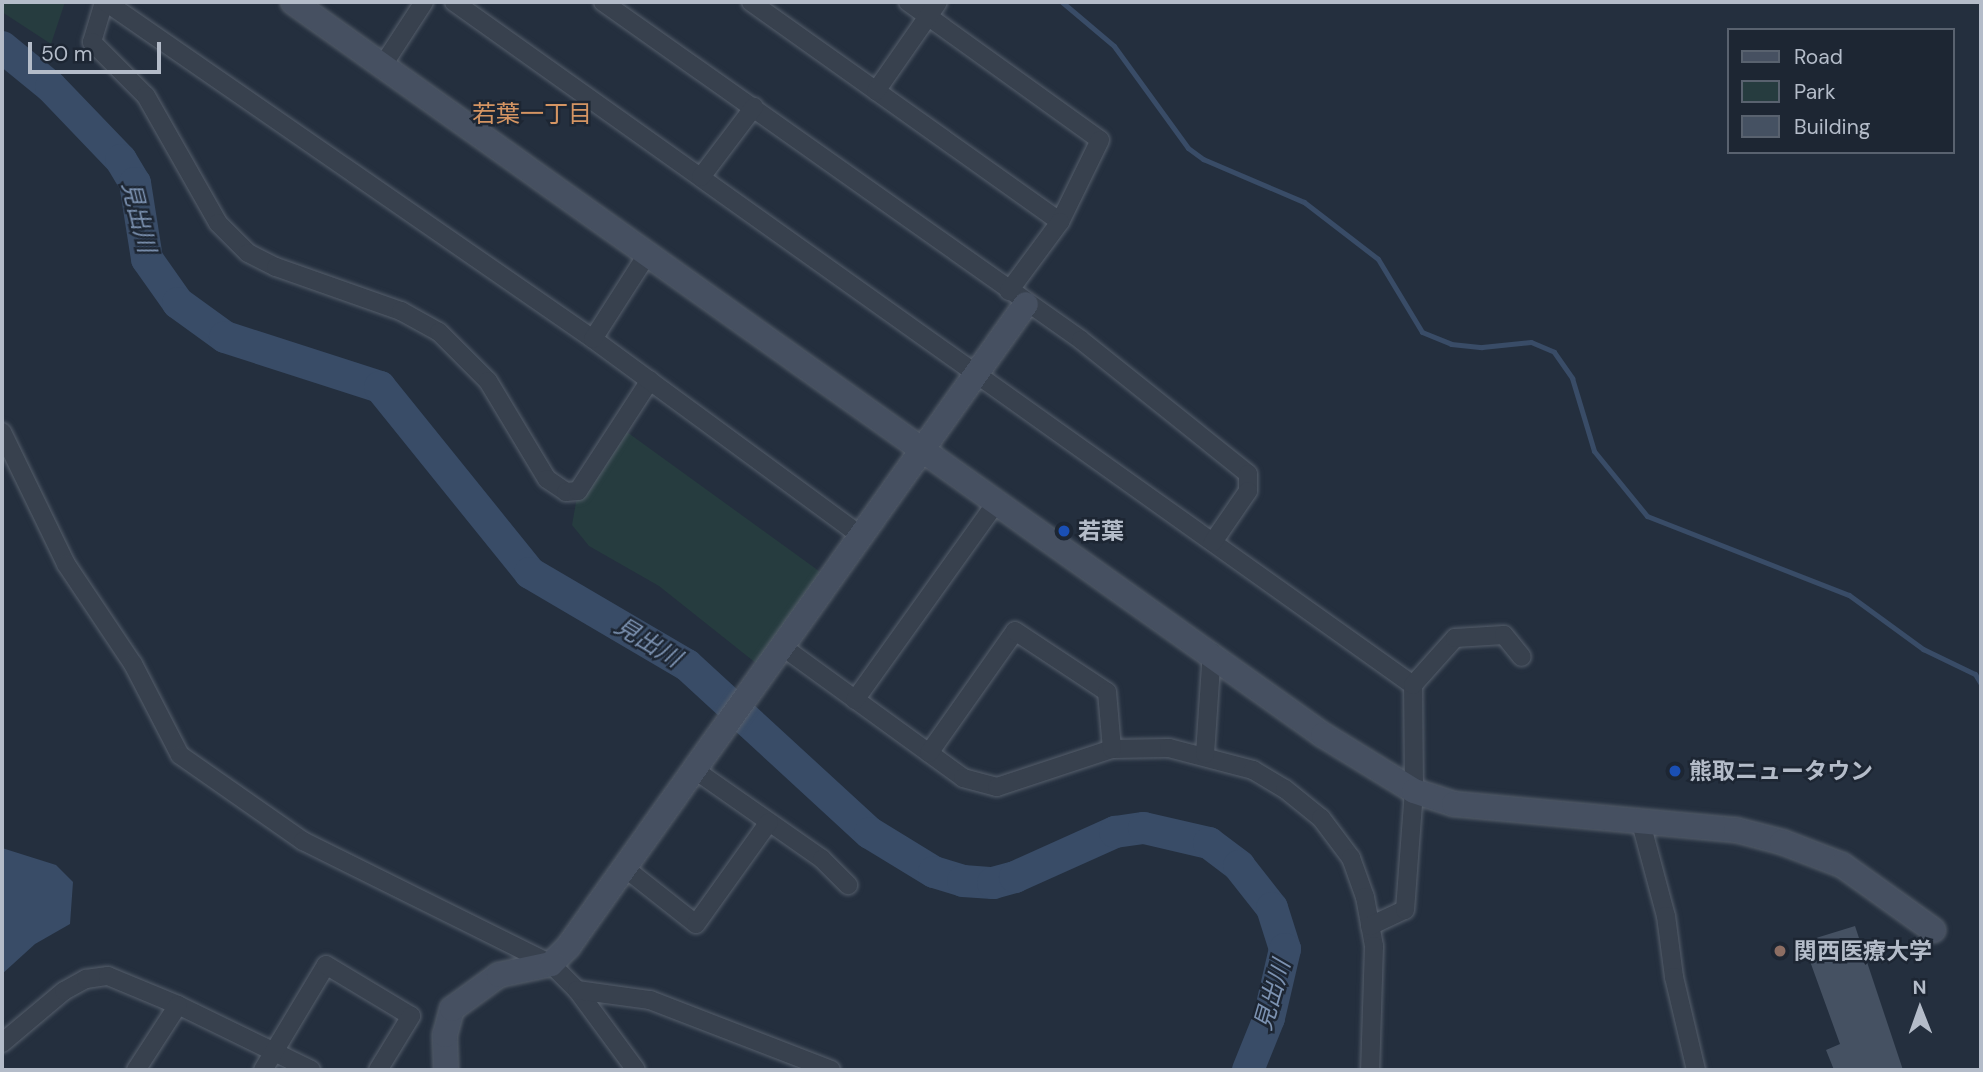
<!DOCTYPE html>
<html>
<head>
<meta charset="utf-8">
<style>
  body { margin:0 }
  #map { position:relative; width:1983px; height:1072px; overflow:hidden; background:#242f3e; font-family:"DM Sans","Noto Sans JP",sans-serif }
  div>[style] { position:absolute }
  .green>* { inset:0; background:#263c3f }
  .water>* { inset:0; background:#394c67 }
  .stream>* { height:5px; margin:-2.5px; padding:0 2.5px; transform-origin:2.5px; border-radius:2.5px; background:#394c67 }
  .river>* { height:32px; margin:-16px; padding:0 16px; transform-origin:16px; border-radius:16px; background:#394c67 }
  .building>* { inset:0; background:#455162 }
  .roads { filter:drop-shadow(0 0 2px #565f6c) drop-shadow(0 0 2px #565f6c) }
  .street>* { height:18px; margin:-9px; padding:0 9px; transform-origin:9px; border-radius:9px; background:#38414e }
  .secondary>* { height:24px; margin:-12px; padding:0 12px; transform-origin:12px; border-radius:12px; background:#465061 }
  .dots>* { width:19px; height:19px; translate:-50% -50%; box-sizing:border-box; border:4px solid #1d2633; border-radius:50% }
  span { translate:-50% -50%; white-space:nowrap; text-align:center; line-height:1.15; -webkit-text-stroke:5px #1d2633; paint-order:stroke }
  .poi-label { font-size:23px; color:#b4bcc9; font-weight:700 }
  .left { translate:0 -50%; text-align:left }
  .neighbourhood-label { font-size:24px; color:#d59563 }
  .water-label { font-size:24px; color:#7c92b1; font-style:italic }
  .frame { position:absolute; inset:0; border:4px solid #b4bcc9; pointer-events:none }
  .legend { position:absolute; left:1727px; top:28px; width:228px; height:126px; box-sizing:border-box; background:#1d2633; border:2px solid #59626f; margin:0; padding:9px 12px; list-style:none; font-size:21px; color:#b4bcc9 }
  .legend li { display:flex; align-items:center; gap:14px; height:35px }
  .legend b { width:35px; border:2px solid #59626f }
  .north { position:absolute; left:1885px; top:974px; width:70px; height:70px; -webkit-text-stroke:5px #1d2633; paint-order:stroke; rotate:359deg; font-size:19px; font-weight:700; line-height:28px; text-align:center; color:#b4bcc9 }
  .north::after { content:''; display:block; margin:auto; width:24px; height:32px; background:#b4bcc9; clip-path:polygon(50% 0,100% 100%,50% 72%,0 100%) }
  .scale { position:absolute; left:28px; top:42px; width:133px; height:32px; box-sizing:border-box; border:4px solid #b4bcc9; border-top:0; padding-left:9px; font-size:21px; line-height:24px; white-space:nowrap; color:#b4bcc9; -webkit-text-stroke:5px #1d2633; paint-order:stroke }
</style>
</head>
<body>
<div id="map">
  <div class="green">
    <div style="clip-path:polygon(2px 2px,65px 2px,51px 44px,2px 12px)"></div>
    <div style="clip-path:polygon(620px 427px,830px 579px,766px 671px,659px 586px,589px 546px,572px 525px,578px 491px)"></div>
  </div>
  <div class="water">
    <div style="clip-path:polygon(2px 848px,56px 865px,73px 882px,70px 924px,35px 944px,2px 974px)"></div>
  </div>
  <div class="stream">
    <div style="left:1062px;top:2px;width:68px;rotate:40.2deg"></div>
    <div style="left:1114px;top:46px;width:126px;rotate:54deg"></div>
    <div style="left:1188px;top:148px;width:19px;rotate:36deg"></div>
    <div style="left:1203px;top:159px;width:110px;rotate:23.1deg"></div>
    <div style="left:1304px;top:202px;width:93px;rotate:37.6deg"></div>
    <div style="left:1378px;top:259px;width:85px;rotate:58.9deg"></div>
    <div style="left:1422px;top:332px;width:31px;rotate:22deg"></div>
    <div style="left:1451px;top:344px;width:31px;rotate:6deg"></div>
    <div style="left:1482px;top:347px;width:49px;rotate:-5.8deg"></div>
    <div style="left:1531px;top:342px;width:25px;rotate:23deg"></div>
    <div style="left:1554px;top:352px;width:32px;rotate:55deg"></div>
    <div style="left:1572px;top:378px;width:76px;rotate:73.2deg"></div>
    <div style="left:1594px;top:451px;width:84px;rotate:50.8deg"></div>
    <div style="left:1647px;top:516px;width:217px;rotate:21.4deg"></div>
    <div style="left:1849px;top:595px;width:92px;rotate:36.1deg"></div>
    <div style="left:1923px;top:649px;width:58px;rotate:25.7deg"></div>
    <div style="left:1975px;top:674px;width:12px;rotate:59deg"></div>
  </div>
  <div class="river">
    <div style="left:2px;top:47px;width:63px;rotate:39.2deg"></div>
    <div style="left:51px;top:87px;width:101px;rotate:46.2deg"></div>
    <div style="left:121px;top:160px;width:27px;rotate:59deg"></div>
    <div style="left:135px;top:183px;width:77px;rotate:81deg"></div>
    <div style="left:147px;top:259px;width:54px;rotate:54.8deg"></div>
    <div style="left:178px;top:303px;width:58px;rotate:35.9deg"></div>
    <div style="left:225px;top:337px;width:163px;rotate:17.9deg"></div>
    <div style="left:380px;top:387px;width:239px;rotate:51.1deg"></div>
    <div style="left:530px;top:573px;width:182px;rotate:30.4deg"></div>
    <div style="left:687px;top:665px;width:248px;rotate:42.6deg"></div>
    <div style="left:870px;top:833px;width:75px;rotate:31.4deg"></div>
    <div style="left:934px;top:872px;width:30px;rotate:17deg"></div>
    <div style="left:963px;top:881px;width:30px;rotate:4deg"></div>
    <div style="left:993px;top:883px;width:23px;rotate:-15deg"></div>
    <div style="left:1015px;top:877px;width:110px;rotate:-24.2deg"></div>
    <div style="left:1115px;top:832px;width:29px;rotate:-8deg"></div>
    <div style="left:1144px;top:828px;width:67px;rotate:13deg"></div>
    <div style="left:1209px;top:843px;width:38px;rotate:37deg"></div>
    <div style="left:1239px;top:866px;width:53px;rotate:51.8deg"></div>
    <div style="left:1272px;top:908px;width:43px;rotate:72.4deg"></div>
    <div style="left:1285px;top:949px;width:71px;rotate:103.1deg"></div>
    <div style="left:1269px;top:1018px;width:56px;rotate:112deg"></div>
  </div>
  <div class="building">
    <div style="clip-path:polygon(1855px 926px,1903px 1070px,1834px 1070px,1826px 1050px,1840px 1044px,1803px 942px)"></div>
  </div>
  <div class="roads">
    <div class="street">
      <div style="left:104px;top:2px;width:42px;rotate:106.7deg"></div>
      <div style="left:92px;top:42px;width:76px;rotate:45deg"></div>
      <div style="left:146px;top:96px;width:146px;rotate:60.4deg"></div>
      <div style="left:218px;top:223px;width:42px;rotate:45deg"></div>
      <div style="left:248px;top:253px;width:31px;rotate:27deg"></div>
      <div style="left:276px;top:267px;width:133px;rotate:19.4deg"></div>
      <div style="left:401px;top:311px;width:43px;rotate:28.9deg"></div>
      <div style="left:439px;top:332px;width:69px;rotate:45deg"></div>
      <div style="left:488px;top:381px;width:114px;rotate:59deg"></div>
      <div style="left:547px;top:479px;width:23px;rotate:34deg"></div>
      <div style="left:566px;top:492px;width:12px;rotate:-5deg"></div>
      <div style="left:578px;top:491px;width:132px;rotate:-57deg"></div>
      <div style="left:106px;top:2px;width:592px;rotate:34.68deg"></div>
      <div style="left:593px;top:339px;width:331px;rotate:36.3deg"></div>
      <div style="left:454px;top:2px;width:1177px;rotate:35.46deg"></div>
      <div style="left:603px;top:2px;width:585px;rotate:35.26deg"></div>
      <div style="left:1081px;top:340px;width:214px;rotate:38.7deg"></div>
      <div style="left:1248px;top:474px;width:17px;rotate:90deg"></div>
      <div style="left:1248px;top:491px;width:62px;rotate:124.5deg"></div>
      <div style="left:751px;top:2px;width:379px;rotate:35.4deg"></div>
      <div style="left:908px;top:2px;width:236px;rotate:35.7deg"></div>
      <div style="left:1100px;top:140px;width:91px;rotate:116deg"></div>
      <div style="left:1060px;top:222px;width:86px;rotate:126.5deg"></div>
      <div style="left:383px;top:65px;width:75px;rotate:-56.9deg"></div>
      <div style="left:876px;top:91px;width:108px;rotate:-55.1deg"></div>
      <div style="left:701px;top:177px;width:88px;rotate:-52.9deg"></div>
      <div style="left:593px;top:339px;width:102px;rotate:-57.4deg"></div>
      <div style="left:2px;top:432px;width:147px;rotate:64.1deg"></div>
      <div style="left:66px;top:564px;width:120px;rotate:56.2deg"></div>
      <div style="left:133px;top:664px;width:102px;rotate:62.7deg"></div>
      <div style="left:180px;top:755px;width:150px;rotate:35deg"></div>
      <div style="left:303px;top:841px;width:277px;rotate:26.4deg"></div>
      <div style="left:551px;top:964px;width:37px;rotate:45deg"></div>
      <div style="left:577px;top:990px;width:99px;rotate:53.6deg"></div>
      <div style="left:783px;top:647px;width:223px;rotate:36deg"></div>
      <div style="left:963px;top:778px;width:35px;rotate:15deg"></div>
      <div style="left:997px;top:787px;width:121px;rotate:-18.3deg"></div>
      <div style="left:1112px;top:749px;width:57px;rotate:-1deg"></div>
      <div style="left:1169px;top:748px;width:87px;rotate:14.7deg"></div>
      <div style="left:1253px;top:770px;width:37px;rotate:31deg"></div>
      <div style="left:1285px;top:789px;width:46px;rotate:38.9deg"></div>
      <div style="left:1321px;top:818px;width:50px;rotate:53.1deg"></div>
      <div style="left:1351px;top:858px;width:41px;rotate:70.3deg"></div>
      <div style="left:1365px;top:897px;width:50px;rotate:79.6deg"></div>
      <div style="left:1374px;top:946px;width:124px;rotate:91.8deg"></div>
      <div style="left:855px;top:700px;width:244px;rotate:-54.4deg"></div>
      <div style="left:929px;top:753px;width:149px;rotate:-54.8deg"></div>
      <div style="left:1015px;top:631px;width:110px;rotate:33.5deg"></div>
      <div style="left:1107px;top:692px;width:57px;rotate:85deg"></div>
      <div style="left:1205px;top:754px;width:102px;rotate:-86.1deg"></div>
      <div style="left:695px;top:770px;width:155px;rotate:35deg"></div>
      <div style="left:822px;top:859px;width:37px;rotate:45deg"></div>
      <div style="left:1641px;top:823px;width:96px;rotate:75deg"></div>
      <div style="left:1666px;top:916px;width:62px;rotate:82.5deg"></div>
      <div style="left:1674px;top:977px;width:96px;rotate:76.7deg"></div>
      <div style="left:625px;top:868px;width:90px;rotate:38.3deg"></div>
      <div style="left:696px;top:924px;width:125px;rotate:-54.4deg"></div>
      <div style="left:1370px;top:926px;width:38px;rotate:-25deg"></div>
      <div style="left:1405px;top:910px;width:119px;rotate:-85.7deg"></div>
      <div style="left:1414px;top:791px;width:106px;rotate:-90.5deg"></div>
      <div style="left:1413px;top:685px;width:63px;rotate:-48.2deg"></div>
      <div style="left:1455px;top:638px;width:49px;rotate:-3.5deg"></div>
      <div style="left:1504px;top:635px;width:28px;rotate:51deg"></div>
      <div style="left:577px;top:990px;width:74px;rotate:7.8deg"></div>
      <div style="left:650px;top:1000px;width:194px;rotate:21.1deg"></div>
      <div style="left:2px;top:1043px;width:81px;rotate:-40deg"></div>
      <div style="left:64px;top:991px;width:25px;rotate:-29deg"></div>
      <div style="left:86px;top:979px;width:22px;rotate:-8deg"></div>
      <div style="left:108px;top:976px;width:76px;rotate:22.5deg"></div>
      <div style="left:178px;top:1005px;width:148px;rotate:26deg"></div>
      <div style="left:136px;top:1070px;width:77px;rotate:-57.1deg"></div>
      <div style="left:263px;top:1070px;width:122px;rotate:-59deg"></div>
      <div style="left:326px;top:965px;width:99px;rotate:31deg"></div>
      <div style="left:411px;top:1016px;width:63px;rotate:121.4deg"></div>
    </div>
    <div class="secondary">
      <div style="left:293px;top:2px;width:1264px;rotate:35.44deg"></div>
      <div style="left:1323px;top:735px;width:107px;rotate:31.6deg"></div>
      <div style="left:1414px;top:791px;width:42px;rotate:18deg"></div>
      <div style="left:1454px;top:804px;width:283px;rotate:5.3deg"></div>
      <div style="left:1736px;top:830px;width:48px;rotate:14.6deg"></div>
      <div style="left:1782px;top:842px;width:64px;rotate:21deg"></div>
      <div style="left:1842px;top:865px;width:112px;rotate:35.5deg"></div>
      <div style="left:446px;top:1070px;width:35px;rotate:-92deg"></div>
      <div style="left:445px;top:1035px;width:27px;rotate:-75deg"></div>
      <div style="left:452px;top:1009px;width:58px;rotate:-35.9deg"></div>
      <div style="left:499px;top:975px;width:53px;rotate:-11.9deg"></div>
      <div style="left:551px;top:964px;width:24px;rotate:-45deg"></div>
      <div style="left:568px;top:947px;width:789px;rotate:-54.54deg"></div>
    </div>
  </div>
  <div class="dots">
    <div style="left:1064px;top:531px;background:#1a4fb4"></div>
    <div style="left:1675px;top:771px;background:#1a4fb4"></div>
    <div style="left:1780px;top:951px;background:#8d6e63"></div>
  </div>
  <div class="poi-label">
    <span class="left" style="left:1078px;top:531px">若葉</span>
    <span class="left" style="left:1689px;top:771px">熊取ニュータウン</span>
    <span class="left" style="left:1794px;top:951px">関西医療大学</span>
  </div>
  <div class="neighbourhood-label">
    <span style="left:532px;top:114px">若葉一丁目</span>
  </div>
  <div class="water-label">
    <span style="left:139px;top:217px;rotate:76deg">見出川</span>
    <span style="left:648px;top:642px;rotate:31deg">見出川</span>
    <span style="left:1272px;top:995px;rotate:-74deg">見出川</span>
  </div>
  <div class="frame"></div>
  <ul class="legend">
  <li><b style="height:9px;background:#465061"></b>Road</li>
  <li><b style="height:19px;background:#263c3f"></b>Park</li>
  <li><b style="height:19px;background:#455162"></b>Building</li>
  </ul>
  <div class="north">N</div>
  <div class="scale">50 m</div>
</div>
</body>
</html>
